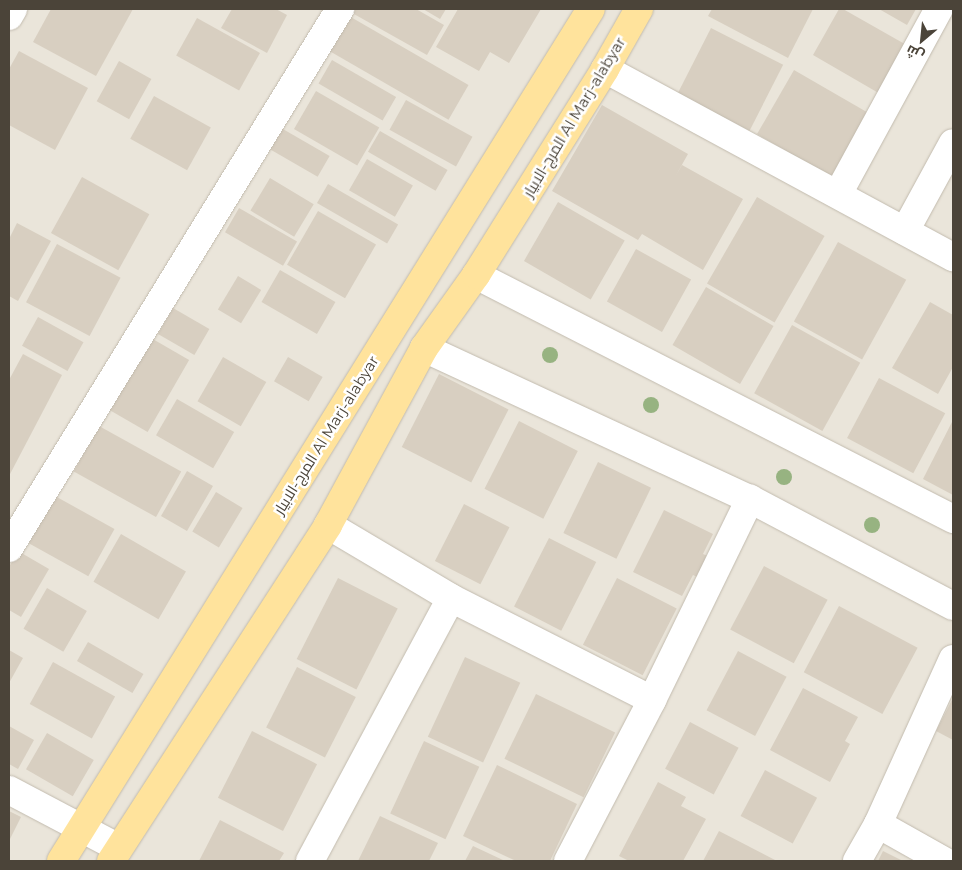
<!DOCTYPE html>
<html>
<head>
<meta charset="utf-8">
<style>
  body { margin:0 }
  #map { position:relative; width:962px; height:870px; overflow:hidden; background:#f6f3ec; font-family:Montserrat,Cairo,sans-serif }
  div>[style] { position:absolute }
  .residential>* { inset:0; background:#eae5da; transform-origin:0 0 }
  .building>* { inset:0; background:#d8cfc1; transform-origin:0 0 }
  .roads { filter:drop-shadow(0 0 1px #c2bbae) drop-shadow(0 0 1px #c2bbae) }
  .minor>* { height:28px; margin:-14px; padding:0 14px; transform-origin:14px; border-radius:14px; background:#fff }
  .primary>* { height:28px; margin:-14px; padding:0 14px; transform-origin:14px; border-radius:14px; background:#ffe39c }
  .trees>* { width:16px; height:16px; margin:-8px; border-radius:50%; background:#97b381 }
  span { translate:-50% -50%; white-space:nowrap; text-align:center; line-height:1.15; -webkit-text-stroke:5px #fff; paint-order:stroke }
  .street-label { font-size:15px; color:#4b4439 }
  .frame { position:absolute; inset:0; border:10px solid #4b4439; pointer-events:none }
  .north { position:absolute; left:897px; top:15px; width:50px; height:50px; -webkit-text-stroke:4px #fff; paint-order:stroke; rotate:208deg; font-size:14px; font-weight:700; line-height:20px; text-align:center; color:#4b4439 }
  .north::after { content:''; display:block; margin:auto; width:18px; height:22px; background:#4b4439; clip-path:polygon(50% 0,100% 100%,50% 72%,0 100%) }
</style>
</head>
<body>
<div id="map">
  <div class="residential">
    <div style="left:9px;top:9px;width:944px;height:852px"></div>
  </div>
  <div class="building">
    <div style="clip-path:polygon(51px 9px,133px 9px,96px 76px,33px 42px)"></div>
    <div style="clip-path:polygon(232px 9px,276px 9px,287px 15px,267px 53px,221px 28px)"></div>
    <div style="clip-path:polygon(345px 9px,416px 9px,444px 25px,427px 55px)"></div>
    <div style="clip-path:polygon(423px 9px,446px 9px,440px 19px)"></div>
    <div style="clip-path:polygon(458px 9px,541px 9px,509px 63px,490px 52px,479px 71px,436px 47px)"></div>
    <div style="clip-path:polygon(712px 9px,813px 9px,788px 58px,708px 16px)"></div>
    <div style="clip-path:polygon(839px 9px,843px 9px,910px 47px,882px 95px,813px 55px)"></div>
    <div style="clip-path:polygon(879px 9px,916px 9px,907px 25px)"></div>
    <div style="left:349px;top:16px;width:138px;height:40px;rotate:30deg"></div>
    <div style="left:197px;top:18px;width:72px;height:43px;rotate:29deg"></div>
    <div style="left:711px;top:28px;width:81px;height:74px;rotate:27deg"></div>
    <div style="clip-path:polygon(19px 51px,88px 88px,55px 150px,9px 125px,9px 69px)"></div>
    <div style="left:332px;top:60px;width:74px;height:27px;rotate:30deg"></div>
    <div style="left:119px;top:61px;width:37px;height:46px;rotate:29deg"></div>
    <div style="left:794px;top:70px;width:86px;height:74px;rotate:30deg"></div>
    <div style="left:316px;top:91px;width:73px;height:44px;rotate:30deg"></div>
    <div style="left:154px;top:96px;width:65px;height:49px;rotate:29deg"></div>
    <div style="left:406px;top:100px;width:76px;height:34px;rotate:29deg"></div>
    <div style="clip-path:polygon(602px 105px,688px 154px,675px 177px,682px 165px,743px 199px,703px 270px,642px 234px,638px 240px,552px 191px)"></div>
    <div style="left:269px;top:121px;width:70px;height:24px;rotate:30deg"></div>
    <div style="left:380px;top:131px;width:78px;height:24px;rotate:30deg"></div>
    <div style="left:367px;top:159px;width:53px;height:36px;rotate:30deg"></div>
    <div style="left:82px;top:177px;width:77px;height:64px;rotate:29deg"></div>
    <div style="left:270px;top:178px;width:51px;height:38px;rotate:31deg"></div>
    <div style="left:328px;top:184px;width:81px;height:22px;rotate:30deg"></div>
    <div style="left:757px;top:197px;width:78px;height:100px;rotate:30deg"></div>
    <div style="left:558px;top:202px;width:77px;height:68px;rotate:30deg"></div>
    <div style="left:239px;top:208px;width:67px;height:28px;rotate:30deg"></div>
    <div style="left:318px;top:211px;width:67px;height:62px;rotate:30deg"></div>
    <div style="clip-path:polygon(17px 223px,51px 241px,18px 301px,9px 296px,9px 239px)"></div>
    <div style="left:838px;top:242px;width:78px;height:91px;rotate:29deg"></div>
    <div style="left:57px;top:244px;width:72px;height:66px;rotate:28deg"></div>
    <div style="left:636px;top:249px;width:63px;height:60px;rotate:29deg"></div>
    <div style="left:280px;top:270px;width:64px;height:37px;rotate:30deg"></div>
    <div style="left:238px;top:276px;width:27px;height:39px;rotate:31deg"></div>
    <div style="left:706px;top:287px;width:78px;height:67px;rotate:30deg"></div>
    <div style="clip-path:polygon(930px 302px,953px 315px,953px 367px,938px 394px,892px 368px)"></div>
    <div style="left:173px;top:308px;width:42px;height:30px;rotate:30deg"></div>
    <div style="left:38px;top:317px;width:52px;height:33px;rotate:29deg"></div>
    <div style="left:792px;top:325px;width:78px;height:78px;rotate:29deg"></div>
    <div style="left:151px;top:338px;width:44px;height:83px;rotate:30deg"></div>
    <div style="clip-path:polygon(23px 354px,62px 375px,9px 476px,9px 380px)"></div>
    <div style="left:223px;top:357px;width:50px;height:51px;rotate:30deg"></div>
    <div style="left:288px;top:357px;width:40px;height:28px;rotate:30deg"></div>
    <div style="left:439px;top:374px;width:78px;height:82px;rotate:27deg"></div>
    <div style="left:879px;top:378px;width:75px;height:68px;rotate:28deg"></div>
    <div style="left:177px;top:399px;width:66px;height:42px;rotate:30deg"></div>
    <div style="clip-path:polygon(953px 420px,953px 495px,923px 479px)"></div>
    <div style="left:519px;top:421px;width:66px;height:76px;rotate:27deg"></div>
    <div style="left:99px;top:426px;width:94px;height:52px;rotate:29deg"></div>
    <div style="left:598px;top:462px;width:59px;height:79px;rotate:26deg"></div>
    <div style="left:187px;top:471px;width:30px;height:52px;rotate:30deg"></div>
    <div style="left:216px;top:492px;width:31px;height:46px;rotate:31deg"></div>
    <div style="left:55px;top:496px;width:68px;height:54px;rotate:29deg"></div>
    <div style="left:464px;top:504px;width:51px;height:64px;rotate:27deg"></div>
    <div style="clip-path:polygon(664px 510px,713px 534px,703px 554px,712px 558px,701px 579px,693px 575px,682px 596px,633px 572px)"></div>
    <div style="left:121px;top:534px;width:75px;height:55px;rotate:30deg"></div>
    <div style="left:549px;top:538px;width:53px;height:77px;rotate:27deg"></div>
    <div style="clip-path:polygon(18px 551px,49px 569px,21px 617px,9px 610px,9px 567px)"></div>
    <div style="left:764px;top:566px;width:72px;height:72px;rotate:28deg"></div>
    <div style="left:338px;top:578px;width:67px;height:91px;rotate:27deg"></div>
    <div style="left:617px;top:578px;width:67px;height:75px;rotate:27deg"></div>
    <div style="left:47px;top:588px;width:46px;height:47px;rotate:30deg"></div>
    <div style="left:839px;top:606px;width:89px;height:75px;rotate:28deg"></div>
    <div style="left:88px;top:642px;width:64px;height:22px;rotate:30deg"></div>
    <div style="clip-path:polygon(9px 650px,23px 658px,9px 683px)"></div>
    <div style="left:738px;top:651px;width:55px;height:67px;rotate:28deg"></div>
    <div style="left:465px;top:657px;width:61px;height:88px;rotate:25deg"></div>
    <div style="left:53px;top:662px;width:71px;height:48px;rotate:29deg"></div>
    <div style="left:297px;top:667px;width:66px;height:68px;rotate:27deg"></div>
    <div style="clip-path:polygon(803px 688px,858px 717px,845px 741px,850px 744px,830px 782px,770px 750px)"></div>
    <div style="left:536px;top:694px;width:88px;height:72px;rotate:26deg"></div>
    <div style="clip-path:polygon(953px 698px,953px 740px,936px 731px)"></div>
    <div style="left:690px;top:722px;width:55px;height:53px;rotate:28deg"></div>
    <div style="clip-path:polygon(9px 726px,34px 740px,18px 769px,9px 764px)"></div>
    <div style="left:252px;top:731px;width:73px;height:75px;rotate:27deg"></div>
    <div style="left:47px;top:733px;width:54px;height:42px;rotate:30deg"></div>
    <div style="left:424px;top:741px;width:61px;height:80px;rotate:25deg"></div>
    <div style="clip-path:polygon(497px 765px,577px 804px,550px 861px,516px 861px,463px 836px)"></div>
    <div style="left:765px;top:770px;width:59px;height:52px;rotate:28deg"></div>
    <div style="clip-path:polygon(658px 782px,686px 797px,681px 806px,706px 819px,683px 861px,629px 861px,619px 856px)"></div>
    <div style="clip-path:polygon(9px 811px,21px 817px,9px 841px)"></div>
    <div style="clip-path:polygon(380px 816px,438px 843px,429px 861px,358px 861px)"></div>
    <div style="clip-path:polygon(220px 820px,284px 853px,279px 861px,199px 861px)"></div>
    <div style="clip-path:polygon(719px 831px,777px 861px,703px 861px)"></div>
    <div style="clip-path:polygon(473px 846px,505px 861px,465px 861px)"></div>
    <div style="clip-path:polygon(883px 851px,903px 861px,878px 861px)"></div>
  </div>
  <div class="roads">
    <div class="minor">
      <div style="left:9px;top:16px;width:8px;rotate:-60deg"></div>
      <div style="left:605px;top:69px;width:396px;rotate:28.4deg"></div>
      <div style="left:838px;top:194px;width:211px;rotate:-61.4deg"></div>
      <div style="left:905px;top:231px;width:100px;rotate:-61.4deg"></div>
      <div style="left:476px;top:275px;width:536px;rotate:27.09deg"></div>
      <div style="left:424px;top:348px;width:359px;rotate:24.9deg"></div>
      <div style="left:750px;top:499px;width:229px;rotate:27.8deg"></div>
      <div style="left:328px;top:525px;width:143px;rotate:30.7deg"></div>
      <div style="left:451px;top:598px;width:225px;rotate:26.9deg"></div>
      <div style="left:9px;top:548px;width:633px;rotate:-58.45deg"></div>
      <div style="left:9px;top:790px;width:124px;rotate:27.8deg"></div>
      <div style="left:878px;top:824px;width:76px;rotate:29.3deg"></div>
      <div style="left:310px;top:861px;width:298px;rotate:-61.8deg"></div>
      <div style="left:568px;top:861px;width:182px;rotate:-62.4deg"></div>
      <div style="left:652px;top:700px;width:224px;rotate:-64deg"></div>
      <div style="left:857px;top:861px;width:43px;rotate:-60.4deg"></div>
      <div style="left:878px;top:824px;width:181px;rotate:-65.6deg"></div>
    </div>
    <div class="primary">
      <div style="left:61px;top:861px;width:1003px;rotate:-58.12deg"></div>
      <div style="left:111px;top:861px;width:400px;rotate:-57.1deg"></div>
      <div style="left:328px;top:525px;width:201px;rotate:-61.5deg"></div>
      <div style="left:424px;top:348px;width:90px;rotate:-54.5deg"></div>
      <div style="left:476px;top:275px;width:243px;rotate:-57.9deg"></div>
      <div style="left:605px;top:69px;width:69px;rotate:-60.5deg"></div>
    </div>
  </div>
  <div class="trees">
    <div style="left:550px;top:355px"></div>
    <div style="left:651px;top:405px"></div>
    <div style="left:784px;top:477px"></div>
    <div style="left:872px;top:525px"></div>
  </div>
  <div class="street-label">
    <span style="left:574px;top:117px;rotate:-59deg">المرج-الابيار Al Marj-alabyar</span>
    <span style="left:326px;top:435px;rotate:-58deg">المرج-الابيار Al Marj-alabyar</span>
  </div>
  <div class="frame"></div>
  <div class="north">ش</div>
</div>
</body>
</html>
